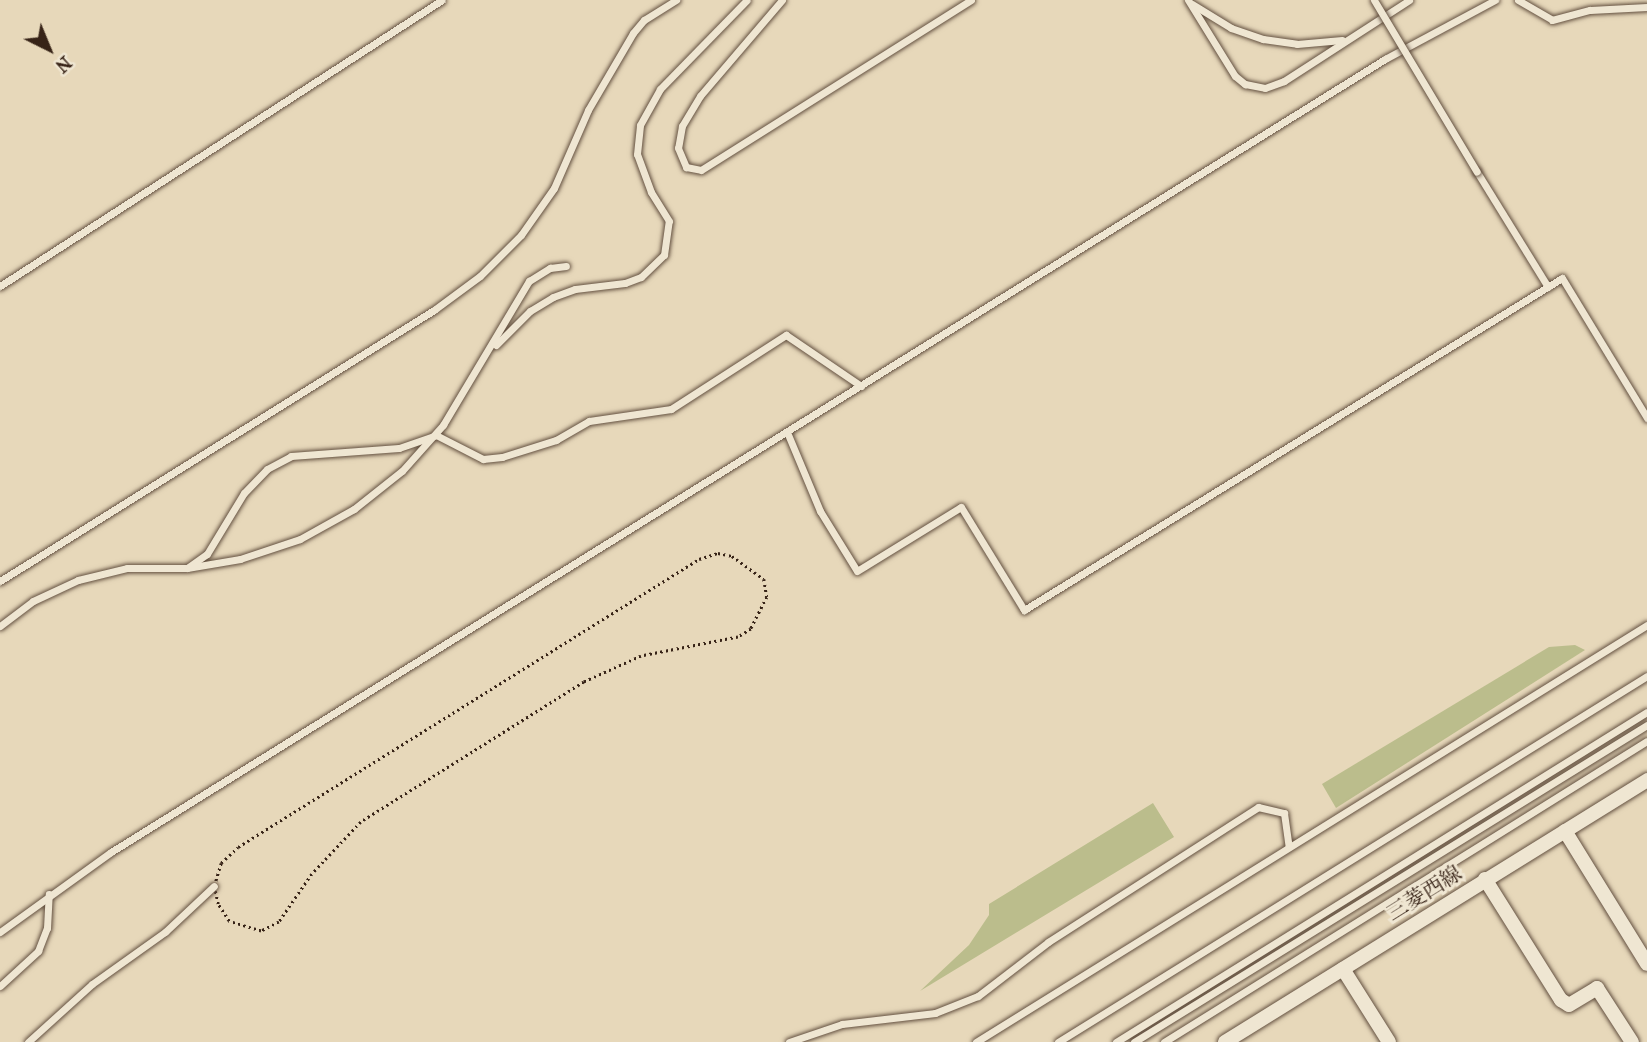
<!DOCTYPE html>
<html>
<head>
<meta charset="utf-8">
<style>
  body { margin:0 }
  #map { position:relative; width:1647px; height:1042px; overflow:hidden; background:#e7d8ba; font-family:"IM FELL French Canon","Noto Serif JP",serif }
  div>[style] { position:absolute }
  .green>* { inset:0; background:#bbbd8c }
  .path>* { height:2.5px; margin-top:-1.25px; transform-origin:0; background:repeating-linear-gradient(90deg,#372317 0 2px,transparent 0 5.5px) }
  .roads { filter:drop-shadow(0 0 2px #635040) drop-shadow(0 0 2px #635040) }
  .service>* { height:7px; margin:-3.5px; padding:0 3.5px; transform-origin:3.5px; border-radius:3.5px; background:#efe6d2 }
  .minor>* { height:14px; margin:-7px; padding:0 7px; transform-origin:7px; border-radius:7px; background:#efe6d2 }
  .bridges { filter:drop-shadow(0 0 2px #635040) drop-shadow(0 0 2px #635040) }
  .service-bridge>* { height:7px; margin:-3.5px; padding:0 3.5px; transform-origin:3.5px; border-radius:3.5px; background:#efe6d2 }
  span { translate:-50% -50%; white-space:nowrap; text-align:center; line-height:1.15; -webkit-text-stroke:6px #efe6d2; paint-order:stroke }
  .street-label { font-size:21px; color:#372317 }
  .north { position:absolute; left:14px; top:14px; width:70px; height:70px; -webkit-text-stroke:5px #efe6d2; paint-order:stroke; rotate:137deg; font-size:19px; font-weight:700; line-height:28px; text-align:center; color:#372317 }
  .north::after { content:''; display:block; margin:auto; width:24px; height:32px; background:#372317; clip-path:polygon(50% 0,100% 100%,50% 72%,0 100%) }
</style>
</head>
<body>
<div id="map">
  <div class="green">
    <div style="clip-path:polygon(1575px 645px,1585px 650px,1336px 808px,1322px 784px,1549px 647px)"></div>
    <div style="clip-path:polygon(1153px 803px,1174px 837px,920px 991px,969px 945px,989px 915px,989px 904px)"></div>
  </div>
  <div class="path">
    <div style="left:718px;top:553px;width:14px;rotate:12deg"></div>
    <div style="left:732px;top:556px;width:39px;rotate:36deg"></div>
    <div style="left:764px;top:579px;width:18px;rotate:81deg"></div>
    <div style="left:767px;top:597px;width:36px;rotate:117deg"></div>
    <div style="left:751px;top:629px;width:15px;rotate:148deg"></div>
    <div style="left:738px;top:637px;width:99px;rotate:168.9deg"></div>
    <div style="left:641px;top:656px;width:63px;rotate:155.5deg"></div>
    <div style="left:584px;top:682px;width:263px;rotate:147.9deg"></div>
    <div style="left:361px;top:822px;width:71px;rotate:133.3deg"></div>
    <div style="left:312px;top:874px;width:58px;rotate:124.5deg"></div>
    <div style="left:279px;top:922px;width:20px;rotate:153deg"></div>
    <div style="left:261px;top:931px;width:34px;rotate:-163deg"></div>
    <div style="left:229px;top:921px;width:20px;rotate:-123deg"></div>
    <div style="left:218px;top:904px;width:18px;rotate:-103deg"></div>
    <div style="left:214px;top:886px;width:24px;rotate:-73deg"></div>
    <div style="left:221px;top:863px;width:23px;rotate:-43deg"></div>
    <div style="left:238px;top:847px;width:544px;rotate:-31.99deg"></div>
    <div style="left:699px;top:559px;width:20px;rotate:-18deg"></div>
  </div>
  <div class="roads">
    <div class="service">
      <div style="left:782px;top:0;width:126px;rotate:130.5deg"></div>
      <div style="left:700px;top:96px;width:35px;rotate:121deg"></div>
      <div style="left:682px;top:126px;width:22px;rotate:100deg"></div>
      <div style="left:678px;top:148px;width:21px;rotate:67deg"></div>
      <div style="left:686px;top:167px;width:15px;rotate:11deg"></div>
      <div style="left:701px;top:170px;width:319px;rotate:-32.2deg"></div>
      <div style="left:1188px;top:0;width:89px;rotate:58.3deg"></div>
      <div style="left:1235px;top:76px;width:13px;rotate:39deg"></div>
      <div style="left:1245px;top:84px;width:20px;rotate:11deg"></div>
      <div style="left:1265px;top:88px;width:20px;rotate:-20deg"></div>
      <div style="left:1284px;top:81px;width:149px;rotate:-32.9deg"></div>
      <div style="left:1518px;top:0;width:39px;rotate:30deg"></div>
      <div style="left:1552px;top:20px;width:39px;rotate:-15deg"></div>
      <div style="left:1590px;top:10px;width:57px;rotate:-3deg"></div>
      <div style="left:1192px;top:4px;width:46px;rotate:31.6deg"></div>
      <div style="left:1231px;top:28px;width:34px;rotate:19deg"></div>
      <div style="left:1263px;top:39px;width:34px;rotate:8deg"></div>
      <div style="left:1297px;top:44px;width:45px;rotate:-5.1deg"></div>
      <div style="left:1477px;top:172px;width:135px;rotate:58.3deg"></div>
      <div style="left:0;top:286px;width:526px;rotate:-32.91deg"></div>
      <div style="left:496px;top:345px;width:48px;rotate:-45deg"></div>
      <div style="left:530px;top:311px;width:27px;rotate:-31deg"></div>
      <div style="left:553px;top:297px;width:23px;rotate:-20deg"></div>
      <div style="left:575px;top:289px;width:50px;rotate:-6.8deg"></div>
      <div style="left:625px;top:283px;width:17px;rotate:-21deg"></div>
      <div style="left:641px;top:277px;width:32px;rotate:-44deg"></div>
      <div style="left:664px;top:255px;width:34px;rotate:-82deg"></div>
      <div style="left:669px;top:221px;width:34px;rotate:-122deg"></div>
      <div style="left:651px;top:192px;width:40px;rotate:-110.2deg"></div>
      <div style="left:637px;top:154px;width:29px;rotate:-84deg"></div>
      <div style="left:640px;top:125px;width:41px;rotate:-60.9deg"></div>
      <div style="left:660px;top:89px;width:124px;rotate:-45.7deg"></div>
      <div style="left:787px;top:432px;width:86px;rotate:67.3deg"></div>
      <div style="left:820px;top:511px;width:70px;rotate:58.3deg"></div>
      <div style="left:857px;top:571px;width:122px;rotate:-31.6deg"></div>
      <div style="left:961px;top:507px;width:121px;rotate:58.5deg"></div>
      <div style="left:1024px;top:610px;width:632px;rotate:-31.68deg"></div>
      <div style="left:1562px;top:278px;width:164px;rotate:58.7deg"></div>
      <div style="left:187px;top:568px;width:24px;rotate:-35deg"></div>
      <div style="left:207px;top:554px;width:71px;rotate:-58.8deg"></div>
      <div style="left:244px;top:493px;width:33px;rotate:-46deg"></div>
      <div style="left:267px;top:469px;width:27px;rotate:-28deg"></div>
      <div style="left:291px;top:456px;width:108px;rotate:-4.2deg"></div>
      <div style="left:399px;top:448px;width:39px;rotate:-19deg"></div>
      <div style="left:436px;top:435px;width:53px;rotate:27.1deg"></div>
      <div style="left:483px;top:459px;width:19px;rotate:-6deg"></div>
      <div style="left:502px;top:457px;width:57px;rotate:-17.5deg"></div>
      <div style="left:556px;top:440px;width:38px;rotate:-30deg"></div>
      <div style="left:589px;top:421px;width:83px;rotate:-8.3deg"></div>
      <div style="left:671px;top:409px;width:137px;rotate:-32.8deg"></div>
      <div style="left:786px;top:335px;width:91px;rotate:34.2deg"></div>
      <div style="left:0;top:581px;width:512px;rotate:-31.98deg"></div>
      <div style="left:434px;top:310px;width:57px;rotate:-36.5deg"></div>
      <div style="left:480px;top:276px;width:58px;rotate:-45deg"></div>
      <div style="left:521px;top:235px;width:57px;rotate:-54.9deg"></div>
      <div style="left:554px;top:188px;width:85px;rotate:-66.4deg"></div>
      <div style="left:588px;top:110px;width:89px;rotate:-59.7deg"></div>
      <div style="left:633px;top:33px;width:17px;rotate:-50deg"></div>
      <div style="left:644px;top:20px;width:38px;rotate:-32deg"></div>
      <div style="left:0;top:626px;width:41px;rotate:-37.1deg"></div>
      <div style="left:33px;top:601px;width:50px;rotate:-25deg"></div>
      <div style="left:78px;top:580px;width:50px;rotate:-13.8deg"></div>
      <div style="left:127px;top:568px;width:60px"></div>
      <div style="left:187px;top:568px;width:54px;rotate:-9.6deg"></div>
      <div style="left:240px;top:559px;width:63px;rotate:-18.4deg"></div>
      <div style="left:300px;top:539px;width:62px;rotate:-29.1deg"></div>
      <div style="left:354px;top:509px;width:61px;rotate:-38.4deg"></div>
      <div style="left:402px;top:471px;width:62px;rotate:-48.3deg"></div>
      <div style="left:443px;top:425px;width:168px;rotate:-59.2deg"></div>
      <div style="left:529px;top:281px;width:25px;rotate:-32deg"></div>
      <div style="left:550px;top:268px;width:16px;rotate:-7deg"></div>
      <div style="left:0;top:932px;width:137px;rotate:-35.8deg"></div>
      <div style="left:111px;top:852px;width:1501px;rotate:-31.9deg"></div>
      <div style="left:1385px;top:59px;width:125px;rotate:-28.2deg"></div>
      <div style="left:0;top:986px;width:52px;rotate:-42.6deg"></div>
      <div style="left:38px;top:951px;width:25px;rotate:-69deg"></div>
      <div style="left:47px;top:928px;width:34px;rotate:-87deg"></div>
      <div style="left:28px;top:1042px;width:86px;rotate:-42.2deg"></div>
      <div style="left:92px;top:984px;width:90px;rotate:-35.5deg"></div>
      <div style="left:165px;top:932px;width:67px;rotate:-43.2deg"></div>
      <div style="left:789px;top:1042px;width:56px;rotate:-18.8deg"></div>
      <div style="left:842px;top:1024px;width:94px;rotate:-6.7deg"></div>
      <div style="left:935px;top:1013px;width:46px;rotate:-21.6deg"></div>
      <div style="left:978px;top:996px;width:88px;rotate:-37.6deg"></div>
      <div style="left:1048px;top:942px;width:250px;rotate:-32.7deg"></div>
      <div style="left:1258px;top:807px;width:27px;rotate:13deg"></div>
      <div style="left:1284px;top:813px;width:34px;rotate:82deg"></div>
      <div style="left:976px;top:1042px;width:790px;rotate:-31.86deg"></div>
      <div style="left:1058px;top:1042px;width:693px;rotate:-31.86deg"></div>
      <div style="left:1116px;top:1042px;width:625px;rotate:-31.86deg"></div>
      <div style="left:1134px;top:1042px;width:603px;rotate:-31.71deg"></div>
      <div style="left:1164px;top:1042px;width:569px;rotate:-31.93deg"></div>
    </div>
    <div class="minor">
      <div style="left:1565px;top:831px;width:156px;rotate:58.3deg"></div>
      <div style="left:1485px;top:879px;width:143px;rotate:57.9deg"></div>
      <div style="left:1561px;top:1000px;width:9px;rotate:32deg"></div>
      <div style="left:1569px;top:1005px;width:33px;rotate:-31deg"></div>
      <div style="left:1597px;top:988px;width:64px;rotate:57.1deg"></div>
      <div style="left:1343px;top:969px;width:86px;rotate:57.8deg"></div>
      <div style="left:1225px;top:1042px;width:497px;rotate:-31.8deg"></div>
    </div>
  </div>
  <div class="bridges">
    <div class="service-bridge">
      <div style="left:1374px;top:0;width:200px;rotate:59.1deg"></div>
    </div>
  </div>
  <div class="street-label">
    <span style="left:1424px;top:893px;rotate:-32deg">三菱西線</span>
  </div>
  <div class="north">N</div>
</div>
</body>
</html>
